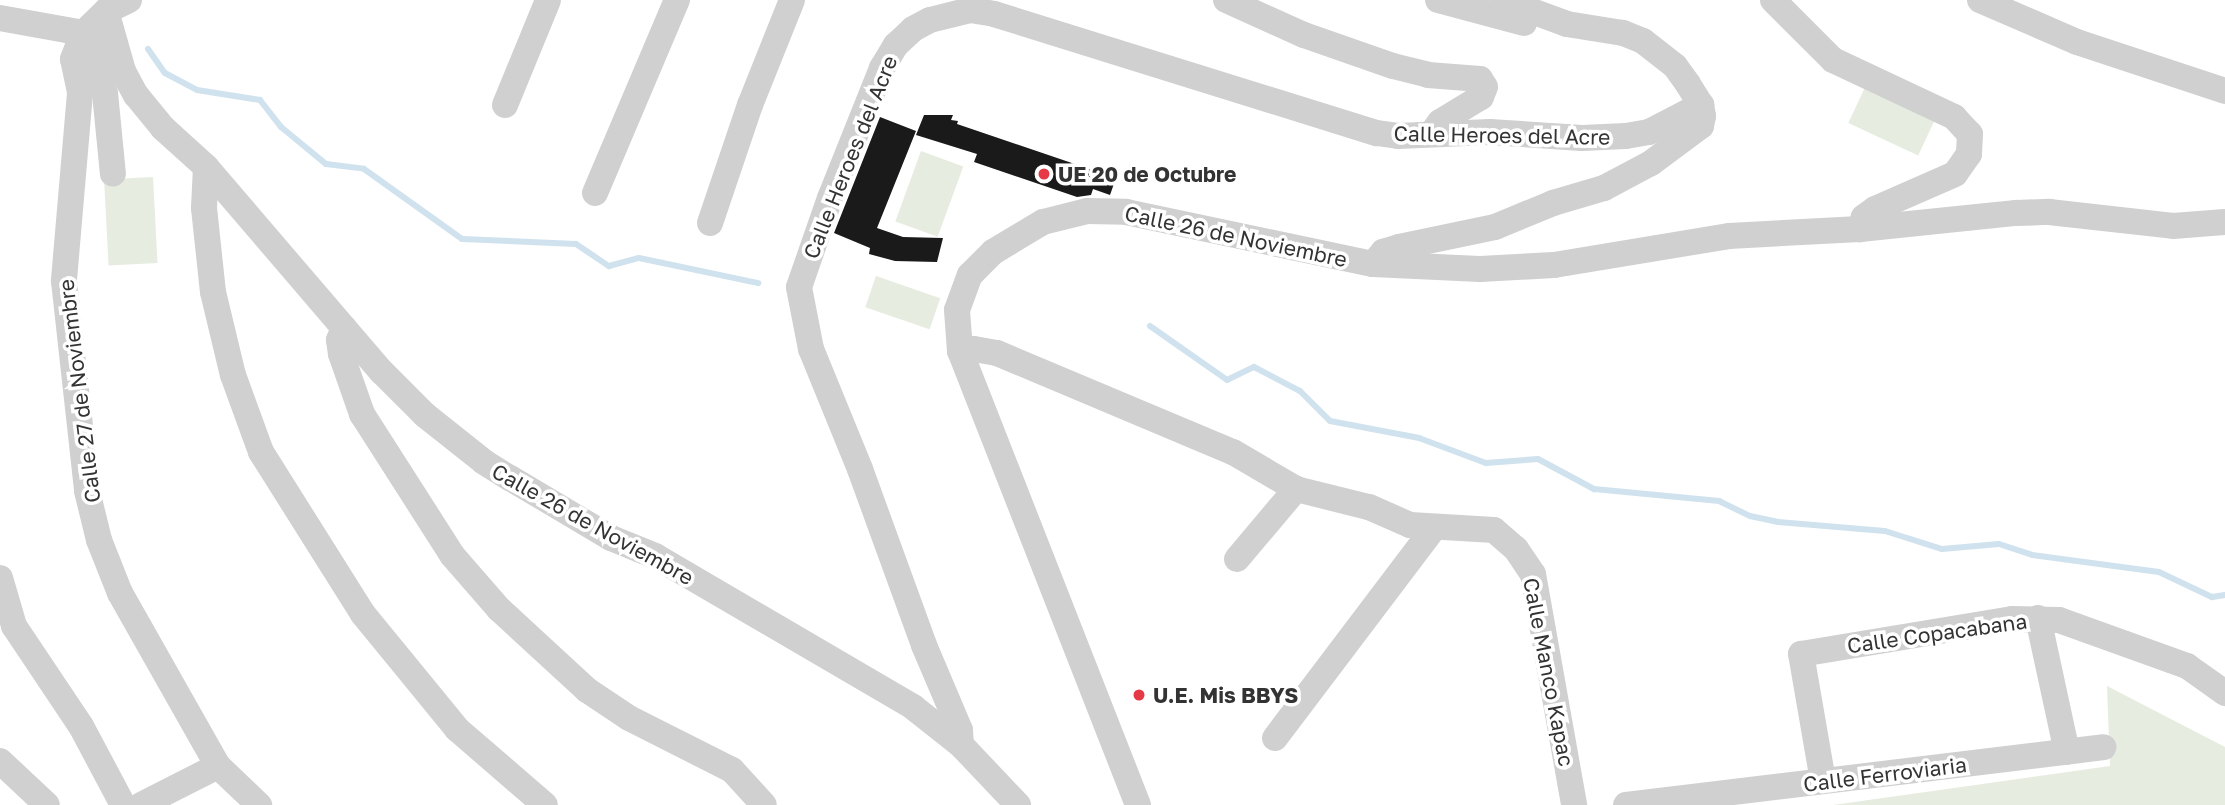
<!DOCTYPE html>
<html>
<head>
<meta charset="utf-8">
<style>
  body { margin:0 }
  #map { position:relative; width:2225px; height:805px; overflow:hidden; background:#fff; font-family:"Golos Text",sans-serif }
  div>[style] { position:absolute }
  .green>* { inset:0; background:#e6ecdf; transform-origin:0 0 }
  .stream>* { height:6px; margin:-3px; padding:0 3px; transform-origin:3px; border-radius:3px; background:#cfe2ee }
  .building>* { inset:0; background:#1a1a1a }
  .minor>* { height:26px; margin:-13px; padding:0 13px; transform-origin:13px; border-radius:13px; background:#d0d0d0 }
  .dots>* { width:19px; height:19px; translate:-50% -50%; box-sizing:border-box; border:4px solid #fff; border-radius:50% }
  span { translate:-50% -50%; white-space:nowrap; text-align:center; line-height:1.15; -webkit-text-stroke:7px #fff; paint-order:stroke }
  .street-label { font-size:21px; color:#333 }
  .poi-label { font-size:21px; color:#333; font-weight:700 }
  .left { translate:0 -50%; text-align:left }
</style>
</head>
<body>
<div id="map">
  <div class="green">
    <div style="left:1867px;top:83px;width:77px;height:44px;rotate:25deg"></div>
    <div style="left:921px;top:151px;width:45px;height:75px;rotate:20deg"></div>
    <div style="left:153px;top:177px;width:86px;height:49px;rotate:87deg"></div>
    <div style="left:876px;top:276px;width:68px;height:33px;rotate:19deg"></div>
    <div style="clip-path:polygon(2107px 686px,2225px 747px,2225px 805px,1833px 805px,2110px 766px)"></div>
  </div>
  <div class="stream">
    <div style="left:148px;top:49px;width:29px;rotate:55deg"></div>
    <div style="left:165px;top:73px;width:36px;rotate:28deg"></div>
    <div style="left:197px;top:90px;width:64px;rotate:9deg"></div>
    <div style="left:260px;top:100px;width:34px;rotate:52deg"></div>
    <div style="left:281px;top:127px;width:58px;rotate:39.4deg"></div>
    <div style="left:326px;top:164px;width:38px;rotate:7deg"></div>
    <div style="left:364px;top:169px;width:120px;rotate:35.5deg"></div>
    <div style="left:462px;top:239px;width:114px;rotate:2.5deg"></div>
    <div style="left:576px;top:244px;width:40px;rotate:34deg"></div>
    <div style="left:609px;top:266px;width:31px;rotate:-15deg"></div>
    <div style="left:639px;top:258px;width:122px;rotate:11.9deg"></div>
    <div style="left:1150px;top:326px;width:94px;rotate:35deg"></div>
    <div style="left:1227px;top:380px;width:30px;rotate:-26deg"></div>
    <div style="left:1254px;top:367px;width:52px;rotate:27.6deg"></div>
    <div style="left:1300px;top:391px;width:42px;rotate:45deg"></div>
    <div style="left:1330px;top:421px;width:91px;rotate:10.8deg"></div>
    <div style="left:1419px;top:438px;width:72px;rotate:20.5deg"></div>
    <div style="left:1486px;top:463px;width:52px;rotate:-4.4deg"></div>
    <div style="left:1538px;top:459px;width:64px;rotate:28.2deg"></div>
    <div style="left:1594px;top:489px;width:126px;rotate:5.5deg"></div>
    <div style="left:1719px;top:501px;width:34px;rotate:26deg"></div>
    <div style="left:1750px;top:516px;width:29px;rotate:12deg"></div>
    <div style="left:1778px;top:522px;width:107px;rotate:4.8deg"></div>
    <div style="left:1885px;top:531px;width:60px;rotate:17.5deg"></div>
    <div style="left:1942px;top:549px;width:57px;rotate:-5deg"></div>
    <div style="left:1999px;top:544px;width:35px;rotate:18deg"></div>
    <div style="left:2032px;top:555px;width:128px;rotate:7.6deg"></div>
    <div style="left:2159px;top:572px;width:59px;rotate:25.3deg"></div>
    <div style="left:2212px;top:597px;width:13px;rotate:-9deg"></div>
  </div>
  <div class="building">
    <div style="clip-path:polygon(924px 115px,953px 115px,951px 120px,958px 121px,957px 124px,1116px 178px,1110px 195px,1093px 189px,1091px 195px,1077px 197px,974px 162px,977px 154px,916px 135px)"></div>
    <div style="clip-path:polygon(880px 117px,916px 131px,877px 228px,903px 237px,943px 238px,937px 262px,895px 261px,869px 254px,870px 248px,834px 233px)"></div>
  </div>
  <div class="minor">
    <div style="left:129px;top:0;width:25px;rotate:154deg"></div>
    <div style="left:106px;top:11px;width:32px;rotate:136deg"></div>
    <div style="left:83px;top:33px;width:28px;rotate:111deg"></div>
    <div style="left:73px;top:59px;width:35px;rotate:78deg"></div>
    <div style="left:80px;top:93px;width:189px;rotate:94.9deg"></div>
    <div style="left:64px;top:281px;width:211px;rotate:83.7deg"></div>
    <div style="left:87px;top:491px;width:50px;rotate:76.2deg"></div>
    <div style="left:99px;top:540px;width:57px;rotate:68.4deg"></div>
    <div style="left:120px;top:593px;width:199px;rotate:60.5deg"></div>
    <div style="left:218px;top:766px;width:57px;rotate:43.6deg"></div>
    <div style="left:1226px;top:0;width:85px;rotate:24.2deg"></div>
    <div style="left:1304px;top:35px;width:94px;rotate:19.2deg"></div>
    <div style="left:1393px;top:66px;width:36px;rotate:14deg"></div>
    <div style="left:1428px;top:75px;width:52px;rotate:4.4deg"></div>
    <div style="left:1480px;top:79px;width:9px;rotate:58deg"></div>
    <div style="left:1485px;top:87px;width:11px;rotate:112deg"></div>
    <div style="left:1481px;top:97px;width:48px;rotate:148.6deg"></div>
    <div style="left:1440px;top:122px;width:14px;rotate:126deg"></div>
    <div style="left:1438px;top:0;width:89px;rotate:15deg"></div>
    <div style="left:1773px;top:0;width:85px;rotate:45deg"></div>
    <div style="left:1833px;top:60px;width:134px;rotate:25.2deg"></div>
    <div style="left:1954px;top:117px;width:23px;rotate:47deg"></div>
    <div style="left:1970px;top:134px;width:20px;rotate:93deg"></div>
    <div style="left:1969px;top:154px;width:24px;rotate:125deg"></div>
    <div style="left:1955px;top:174px;width:87px;rotate:156.4deg"></div>
    <div style="left:1875px;top:209px;width:14px;rotate:144deg"></div>
    <div style="left:1864px;top:217px;width:13px;rotate:108deg"></div>
    <div style="left:1980px;top:0;width:106px;rotate:23.4deg"></div>
    <div style="left:2077px;top:42px;width:156px;rotate:18.3deg"></div>
    <div style="left:106px;top:11px;width:62px;rotate:74.2deg"></div>
    <div style="left:123px;top:71px;width:27px;rotate:62deg"></div>
    <div style="left:136px;top:95px;width:43px;rotate:50.7deg"></div>
    <div style="left:163px;top:128px;width:58px;rotate:42.2deg"></div>
    <div style="left:206px;top:167px;width:270px;rotate:49.4deg"></div>
    <div style="left:382px;top:372px;width:61px;rotate:45deg"></div>
    <div style="left:425px;top:415px;width:75px;rotate:38.5deg"></div>
    <div style="left:484px;top:462px;width:31px;rotate:32deg"></div>
    <div style="left:510px;top:478px;width:117px;rotate:30.7deg"></div>
    <div style="left:611px;top:538px;width:48px;rotate:22.2deg"></div>
    <div style="left:655px;top:556px;width:299px;rotate:30.3deg"></div>
    <div style="left:913px;top:707px;width:61px;rotate:38.4deg"></div>
    <div style="left:961px;top:745px;width:83px;rotate:46.5deg"></div>
    <div style="left:0;top:18px;width:84px;rotate:10.2deg"></div>
    <div style="left:83px;top:33px;width:14px;rotate:39deg"></div>
    <div style="left:94px;top:42px;width:26px;rotate:88deg"></div>
    <div style="left:95px;top:68px;width:27px;rotate:68deg"></div>
    <div style="left:105px;top:93px;width:81px;rotate:84.4deg"></div>
    <div style="left:505px;top:105px;width:113px;rotate:-67.7deg"></div>
    <div style="left:206px;top:167px;width:41px;rotate:92.8deg"></div>
    <div style="left:204px;top:208px;width:84px;rotate:83.9deg"></div>
    <div style="left:213px;top:292px;width:85px;rotate:76.5deg"></div>
    <div style="left:233px;top:375px;width:82px;rotate:70deg"></div>
    <div style="left:261px;top:452px;width:191px;rotate:57.8deg"></div>
    <div style="left:363px;top:614px;width:149px;rotate:50.7deg"></div>
    <div style="left:457px;top:729px;width:116px;rotate:40.8deg"></div>
    <div style="left:595px;top:193px;width:210px;rotate:-67deg"></div>
    <div style="left:710px;top:223px;width:125px;rotate:-71.3deg"></div>
    <div style="left:750px;top:105px;width:113px;rotate:-68.2deg"></div>
    <div style="left:1373px;top:264px;width:16px;rotate:-50deg"></div>
    <div style="left:1383px;top:252px;width:17px;rotate:-17deg"></div>
    <div style="left:1399px;top:247px;width:98px;rotate:-11.8deg"></div>
    <div style="left:1495px;top:227px;width:63px;rotate:-22.5deg"></div>
    <div style="left:1553px;top:203px;width:53px;rotate:-16.4deg"></div>
    <div style="left:1604px;top:188px;width:53px;rotate:-28deg"></div>
    <div style="left:1651px;top:163px;width:62px;rotate:-36.5deg"></div>
    <div style="left:1701px;top:126px;width:10px;rotate:-79deg"></div>
    <div style="left:1703px;top:116px;width:11px;rotate:-100deg"></div>
    <div style="left:1701px;top:105px;width:25px;rotate:-122deg"></div>
    <div style="left:1688px;top:84px;width:22px;rotate:-126deg"></div>
    <div style="left:1675px;top:66px;width:41px;rotate:-142deg"></div>
    <div style="left:1643px;top:41px;width:22px;rotate:-158deg"></div>
    <div style="left:1623px;top:33px;width:57px;rotate:-170.9deg"></div>
    <div style="left:1567px;top:24px;width:69px;rotate:-159.7deg"></div>
    <div style="left:344px;top:328px;width:13px;rotate:113deg"></div>
    <div style="left:339px;top:340px;width:14px;rotate:82deg"></div>
    <div style="left:341px;top:354px;width:64px;rotate:70.7deg"></div>
    <div style="left:362px;top:414px;width:167px;rotate:57.4deg"></div>
    <div style="left:452px;top:555px;width:72px;rotate:49deg"></div>
    <div style="left:499px;top:609px;width:120px;rotate:42.6deg"></div>
    <div style="left:587px;top:690px;width:50px;rotate:33.7deg"></div>
    <div style="left:629px;top:718px;width:115px;rotate:26.8deg"></div>
    <div style="left:732px;top:770px;width:47px;rotate:47.6deg"></div>
    <div style="left:960px;top:351px;width:14px;rotate:-8deg"></div>
    <div style="left:974px;top:349px;width:23px;rotate:10deg"></div>
    <div style="left:997px;top:353px;width:256px;rotate:22.8deg"></div>
    <div style="left:1233px;top:452px;width:73px;rotate:30.4deg"></div>
    <div style="left:1296px;top:489px;width:75px;rotate:13.9deg"></div>
    <div style="left:1369px;top:507px;width:45px;rotate:23.7deg"></div>
    <div style="left:1410px;top:525px;width:84px;rotate:3.4deg"></div>
    <div style="left:1494px;top:530px;width:29px;rotate:41deg"></div>
    <div style="left:1516px;top:549px;width:30px;rotate:56deg"></div>
    <div style="left:1533px;top:574px;width:235px;rotate:79.9deg"></div>
    <div style="left:1237px;top:559px;width:92px;rotate:-49.9deg"></div>
    <div style="left:0;top:578px;width:50px;rotate:73.7deg"></div>
    <div style="left:14px;top:626px;width:120px;rotate:56.2deg"></div>
    <div style="left:81px;top:726px;width:89px;rotate:62deg"></div>
    <div style="left:2038px;top:618px;width:137px;rotate:77.8deg"></div>
    <div style="left:1275px;top:738px;width:263px;rotate:-52.9deg"></div>
    <div style="left:961px;top:745px;width:15px;rotate:-94deg"></div>
    <div style="left:960px;top:730px;width:92px;rotate:-113deg"></div>
    <div style="left:924px;top:645px;width:187px;rotate:-110deg"></div>
    <div style="left:860px;top:469px;width:130px;rotate:-112.2deg"></div>
    <div style="left:811px;top:349px;width:63px;rotate:-101deg"></div>
    <div style="left:799px;top:287px;width:94px;rotate:-70.8deg"></div>
    <div style="left:830px;top:198px;width:140px;rotate:-68.2deg"></div>
    <div style="left:882px;top:68px;width:27px;rotate:-59deg"></div>
    <div style="left:896px;top:45px;width:23px;rotate:-43deg"></div>
    <div style="left:913px;top:29px;width:19px;rotate:-28deg"></div>
    <div style="left:930px;top:20px;width:41px;rotate:-14deg"></div>
    <div style="left:970px;top:10px;width:24px;rotate:9deg"></div>
    <div style="left:994px;top:14px;width:401px;rotate:17.3deg"></div>
    <div style="left:1377px;top:133px;width:21px;rotate:8deg"></div>
    <div style="left:1398px;top:136px;width:92px;rotate:-2.5deg"></div>
    <div style="left:1490px;top:132px;width:92px;rotate:3.7deg"></div>
    <div style="left:1582px;top:138px;width:44px;rotate:-2.6deg"></div>
    <div style="left:1626px;top:136px;width:23px;rotate:-10deg"></div>
    <div style="left:1649px;top:132px;width:59px;rotate:-27.4deg"></div>
    <div style="left:0;top:761px;width:64px;rotate:43.1deg"></div>
    <div style="left:1823px;top:781px;width:129px;rotate:-99.8deg"></div>
    <div style="left:1801px;top:654px;width:214px;rotate:-9.4deg"></div>
    <div style="left:2012px;top:619px;width:47px;rotate:1.2deg"></div>
    <div style="left:2059px;top:620px;width:136px;rotate:19.8deg"></div>
    <div style="left:2187px;top:666px;width:47px;rotate:35.4deg"></div>
    <div style="left:141px;top:805px;width:86px;rotate:-26.9deg"></div>
    <div style="left:1138px;top:805px;width:488px;rotate:-111.4deg"></div>
    <div style="left:960px;top:351px;width:41px;rotate:-94.2deg"></div>
    <div style="left:957px;top:310px;width:37px;rotate:-70deg"></div>
    <div style="left:970px;top:275px;width:33px;rotate:-45deg"></div>
    <div style="left:993px;top:252px;width:58px;rotate:-31deg"></div>
    <div style="left:1043px;top:222px;width:45px;rotate:-14deg"></div>
    <div style="left:1087px;top:211px;width:39px;rotate:1deg"></div>
    <div style="left:1126px;top:212px;width:252px;rotate:11.9deg"></div>
    <div style="left:1373px;top:264px;width:107px;rotate:2.7deg"></div>
    <div style="left:1480px;top:269px;width:74px;rotate:-3.1deg"></div>
    <div style="left:1554px;top:265px;width:177px;rotate:-9.4deg"></div>
    <div style="left:1729px;top:236px;width:131px;rotate:-3.1deg"></div>
    <div style="left:1860px;top:229px;width:157px;rotate:-5.9deg"></div>
    <div style="left:2016px;top:213px;width:33px;rotate:-2deg"></div>
    <div style="left:2049px;top:212px;width:125px;rotate:6.4deg"></div>
    <div style="left:2173px;top:226px;width:52px;rotate:-4.4deg"></div>
    <div style="left:1626px;top:805px;width:481px;rotate:-6.9deg"></div>
  </div>
  <div class="dots">
    <div style="left:1044px;top:174px;background:#e63946"></div>
    <div style="left:1139px;top:695px;background:#e63946"></div>
  </div>
  <div class="street-label">
    <span style="left:1502px;top:135px;rotate:1deg">Calle Heroes del Acre</span>
    <span style="left:850px;top:157px;rotate:-68deg">Calle Heroes del Acre</span>
    <span style="left:1236px;top:236px;rotate:12deg">Calle 26 de Noviembre</span>
    <span style="left:79px;top:391px;rotate:-97deg">Calle 27 de Noviembre</span>
    <span style="left:593px;top:524px;rotate:29deg">Calle 26 de Noviembre</span>
    <span style="left:1937px;top:633px;rotate:-8deg">Calle Copacabana</span>
    <span style="left:1549px;top:672px;rotate:79deg">Calle Manco Kapac</span>
    <span style="left:1885px;top:774px;rotate:-7deg">Calle Ferroviaria</span>
  </div>
  <div class="poi-label">
    <span class="left" style="left:1058px;top:174px">UE 20 de Octubre</span>
    <span class="left" style="left:1153px;top:695px">U.E. Mis BBYS</span>
  </div>
</div>
</body>
</html>
